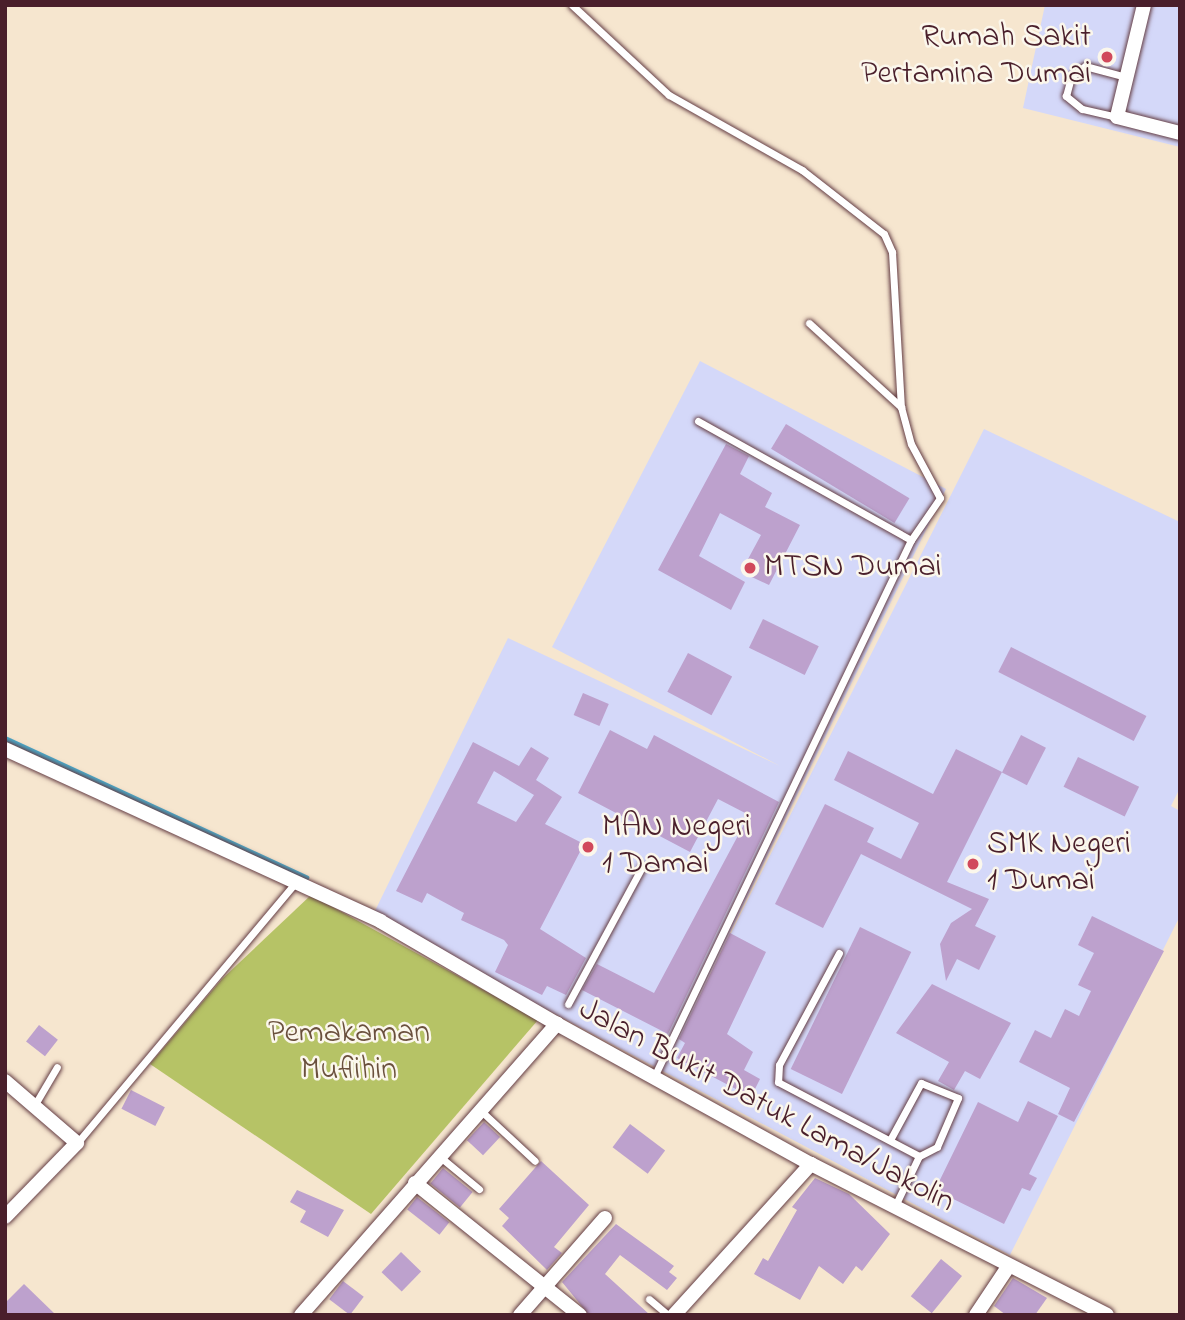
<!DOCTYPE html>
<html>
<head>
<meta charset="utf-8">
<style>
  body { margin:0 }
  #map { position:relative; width:1185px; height:1320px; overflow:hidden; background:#f6e6cf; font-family:"Indie Flower",sans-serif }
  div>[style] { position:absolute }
  .built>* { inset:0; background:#d4d8f9 }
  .green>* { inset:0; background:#b6c366 }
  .stream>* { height:4.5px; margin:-2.25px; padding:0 2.25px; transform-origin:2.25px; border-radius:2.25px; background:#4aa9c9 }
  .building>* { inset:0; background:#bda1cd; transform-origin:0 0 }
  .roads { filter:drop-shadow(0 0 2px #643d44) drop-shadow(0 0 2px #643d44) }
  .lane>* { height:7px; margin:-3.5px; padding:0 3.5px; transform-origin:3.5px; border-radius:3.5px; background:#fff }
  .street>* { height:14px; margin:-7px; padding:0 7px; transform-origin:7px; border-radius:7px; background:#fff }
  .dots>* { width:19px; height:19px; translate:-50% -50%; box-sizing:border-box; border:4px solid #fbf7ec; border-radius:50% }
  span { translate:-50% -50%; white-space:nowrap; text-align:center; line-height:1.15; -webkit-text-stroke:5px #fbf7ec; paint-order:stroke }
  .poi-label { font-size:32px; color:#4a1f2b }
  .right { translate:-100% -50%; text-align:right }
  .left { translate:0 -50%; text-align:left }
  .park-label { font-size:32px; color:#6a503d }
  .street-label { font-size:32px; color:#4a1f2b }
  .frame { position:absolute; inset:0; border:7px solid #4a1f2b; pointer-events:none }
</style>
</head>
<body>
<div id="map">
  <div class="built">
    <div style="clip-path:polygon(1045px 5px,1180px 5px,1180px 147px,1023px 108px)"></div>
    <div style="clip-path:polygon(700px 361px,946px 489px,689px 1017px,984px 429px,1180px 522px,1180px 788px,1171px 806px,1180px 811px,1180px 916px,1010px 1255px,372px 917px,508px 638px,780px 766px,552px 647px)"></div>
  </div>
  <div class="green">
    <div style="clip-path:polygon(311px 895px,538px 1020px,371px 1214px,150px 1064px,222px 979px)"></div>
  </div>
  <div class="stream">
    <div style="left:5px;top:738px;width:332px;rotate:24.8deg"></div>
  </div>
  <div class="building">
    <div style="left:786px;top:424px;width:144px;height:29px;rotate:31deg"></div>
    <div style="clip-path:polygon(726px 444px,749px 456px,740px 474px,772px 493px,765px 507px,800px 525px,769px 585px,741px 572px,761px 535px,720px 513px,699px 556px,745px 582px,731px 610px,658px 570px)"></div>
    <div style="left:763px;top:619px;width:62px;height:32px;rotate:26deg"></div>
    <div style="left:1011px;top:647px;width:152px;height:28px;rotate:27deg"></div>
    <div style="left:688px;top:653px;width:50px;height:44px;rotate:28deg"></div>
    <div style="left:583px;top:693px;width:28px;height:24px;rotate:23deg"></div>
    <div style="clip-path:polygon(610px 730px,647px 749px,654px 735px,779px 802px,668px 1034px,582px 990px,597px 964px,654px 993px,749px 815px,718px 799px,690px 852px,578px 793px)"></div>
    <div style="left:1021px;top:735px;width:28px;height:42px;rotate:27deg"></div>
    <div style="clip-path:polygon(evenodd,473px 742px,519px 766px,531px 747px,549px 758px,536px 780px,562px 797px,545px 824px,584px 844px,540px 929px,586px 958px,566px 995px,547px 986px,542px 995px,495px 972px,508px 945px,504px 940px,461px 920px,464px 913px,427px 893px,422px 903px,396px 891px,473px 742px,494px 771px,534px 795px,516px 822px,477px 803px,494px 771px)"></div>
    <div style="clip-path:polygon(956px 749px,1002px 772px,947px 882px,989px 899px,975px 926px,996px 936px,979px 970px,957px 959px,946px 981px,940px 944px,951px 923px,972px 909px,861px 854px,823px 928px,775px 904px,825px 804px,874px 828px,867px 842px,901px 859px,919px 823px,834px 780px,848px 751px,933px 794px)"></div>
    <div style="left:1078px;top:757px;width:68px;height:33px;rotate:26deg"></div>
    <div style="clip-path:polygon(1092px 916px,1164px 951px,1074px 1122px,1058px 1114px,1070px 1088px,1019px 1062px,1035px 1030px,1051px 1038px,1065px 1009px,1079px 1016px,1091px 991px,1078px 985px,1094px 953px,1078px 945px)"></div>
    <div style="left:860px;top:927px;width:57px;height:158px;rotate:26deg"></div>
    <div style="clip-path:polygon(730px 933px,766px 952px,727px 1034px,753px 1052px,744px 1070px,760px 1079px,751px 1097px,677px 1058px,685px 1043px,679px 1039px)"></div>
    <div style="clip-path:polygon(932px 984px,1011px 1023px,980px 1079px,965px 1071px,954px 1090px,938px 1081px,949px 1062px,896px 1033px)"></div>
    <div style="left:39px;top:1025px;width:24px;height:21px;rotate:38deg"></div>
    <div style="left:131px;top:1090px;width:38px;height:21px;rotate:27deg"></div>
    <div style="clip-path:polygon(1028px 1101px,1058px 1116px,1029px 1174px,1037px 1178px,1030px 1191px,1022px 1188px,1004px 1224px,935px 1190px,978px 1102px,1018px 1122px)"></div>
    <div style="left:484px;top:1122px;width:22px;height:25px;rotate:43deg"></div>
    <div style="left:630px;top:1124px;width:44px;height:29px;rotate:37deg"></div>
    <div style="clip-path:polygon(541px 1161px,589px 1205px,554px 1247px,562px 1253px,547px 1270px,502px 1226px,509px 1218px,499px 1209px)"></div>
    <div style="left:443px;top:1168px;width:38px;height:20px;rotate:39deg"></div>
    <div style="clip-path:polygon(815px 1178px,849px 1194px,890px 1234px,862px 1271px,856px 1266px,843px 1284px,819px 1266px,800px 1300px,754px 1274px,763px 1258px,768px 1261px,797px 1210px,792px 1207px)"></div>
    <div style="clip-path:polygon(297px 1190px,344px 1210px,328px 1237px,300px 1222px,306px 1211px,290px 1202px)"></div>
    <div style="left:417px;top:1197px;width:41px;height:16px;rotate:38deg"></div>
    <div style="clip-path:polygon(616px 1224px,674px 1266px,669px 1272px,677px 1278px,667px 1290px,620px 1255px,605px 1274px,650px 1315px,589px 1315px,562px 1282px)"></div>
    <div style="left:401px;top:1252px;width:28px;height:28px;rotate:44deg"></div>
    <div style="left:941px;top:1259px;width:27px;height:48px;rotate:39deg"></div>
    <div style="clip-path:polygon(1013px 1278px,1047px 1298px,1035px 1315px,1006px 1315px,994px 1306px)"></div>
    <div style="left:343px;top:1281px;width:26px;height:23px;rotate:37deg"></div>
    <div style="clip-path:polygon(24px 1284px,56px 1315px,5px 1315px,5px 1303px)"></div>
  </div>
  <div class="roads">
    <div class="lane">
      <div style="left:572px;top:5px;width:132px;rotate:42.9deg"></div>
      <div style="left:669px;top:95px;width:153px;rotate:29.4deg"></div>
      <div style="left:802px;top:170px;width:104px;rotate:38deg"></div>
      <div style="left:884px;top:234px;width:20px;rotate:66deg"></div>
      <div style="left:892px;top:252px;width:155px;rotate:86.7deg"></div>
      <div style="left:901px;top:407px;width:38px;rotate:75deg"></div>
      <div style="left:911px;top:444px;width:61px;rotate:61.8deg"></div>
      <div style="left:940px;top:498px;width:51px;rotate:124.6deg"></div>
      <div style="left:911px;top:540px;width:598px;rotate:115.58deg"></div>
      <div style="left:1117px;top:117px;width:36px;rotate:-167deg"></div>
      <div style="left:1082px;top:109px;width:21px;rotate:-141deg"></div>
      <div style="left:1066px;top:96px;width:20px;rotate:-75deg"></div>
      <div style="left:1071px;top:77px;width:18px;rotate:-38deg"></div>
      <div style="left:1085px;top:66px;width:42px;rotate:15deg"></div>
      <div style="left:809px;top:323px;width:125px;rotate:42.4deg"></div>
      <div style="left:698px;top:421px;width:244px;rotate:29.2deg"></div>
      <div style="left:839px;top:953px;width:127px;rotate:118.2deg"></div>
      <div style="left:779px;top:1065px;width:17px;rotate:93deg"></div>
      <div style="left:778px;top:1082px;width:159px;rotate:27.7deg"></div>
      <div style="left:568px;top:1004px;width:156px;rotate:-61.6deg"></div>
      <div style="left:34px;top:1106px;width:45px;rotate:-59.5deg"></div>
      <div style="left:479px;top:1109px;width:76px;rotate:42.9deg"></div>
      <div style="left:890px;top:1140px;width:65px;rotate:-61.5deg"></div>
      <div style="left:921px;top:1083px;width:40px;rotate:22deg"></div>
      <div style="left:958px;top:1098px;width:53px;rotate:113.2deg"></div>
      <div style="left:937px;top:1147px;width:20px;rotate:153deg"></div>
      <div style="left:919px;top:1156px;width:55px;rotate:115.6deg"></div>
      <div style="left:77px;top:1143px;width:339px;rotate:-50deg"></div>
      <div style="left:439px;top:1156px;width:52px;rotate:39.5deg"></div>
      <div style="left:649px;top:1299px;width:25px;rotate:40deg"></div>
    </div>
    <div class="street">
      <div style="left:1144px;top:5px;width:115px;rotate:103.6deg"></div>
      <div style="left:1117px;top:117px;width:65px;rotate:14.3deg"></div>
      <div style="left:5px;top:749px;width:413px;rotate:24.6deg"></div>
      <div style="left:380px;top:921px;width:205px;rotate:30.2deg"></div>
      <div style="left:5px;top:1081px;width:95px;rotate:40.7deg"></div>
      <div style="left:77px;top:1143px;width:103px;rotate:134.2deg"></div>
      <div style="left:415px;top:1183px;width:211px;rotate:38.7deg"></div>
      <div style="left:301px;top:1315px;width:388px;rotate:-48.7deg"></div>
      <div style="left:557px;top:1024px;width:290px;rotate:28.9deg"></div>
      <div style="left:811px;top:1164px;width:332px;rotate:27deg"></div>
      <div style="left:520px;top:1315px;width:129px;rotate:-48.8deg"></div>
      <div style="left:674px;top:1315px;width:204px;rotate:-47.8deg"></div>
      <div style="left:976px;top:1315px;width:58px;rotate:-56.3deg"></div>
    </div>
  </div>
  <div class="dots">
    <div style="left:1107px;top:57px;background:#d1495b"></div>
    <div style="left:750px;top:568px;background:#d1495b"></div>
    <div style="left:588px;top:847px;background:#d1495b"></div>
    <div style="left:973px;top:864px;background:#d1495b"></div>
  </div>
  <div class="poi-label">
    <span class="right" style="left:1091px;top:57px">Rumah Sakit<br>Pertamina Dumai</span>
    <span class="left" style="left:764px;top:568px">MTSN Dumai</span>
    <span class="left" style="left:602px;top:847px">MAN Negeri<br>1 Damai</span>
    <span class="left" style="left:987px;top:864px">SMK Negeri<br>1 Dumai</span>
  </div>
  <div class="park-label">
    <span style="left:349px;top:1053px">Pemakaman<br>Muflihin</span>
  </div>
  <div class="street-label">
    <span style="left:766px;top:1107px;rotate:28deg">Jalan Bukit Datuk Lama/Jakolin</span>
  </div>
  <div class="frame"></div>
</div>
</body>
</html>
